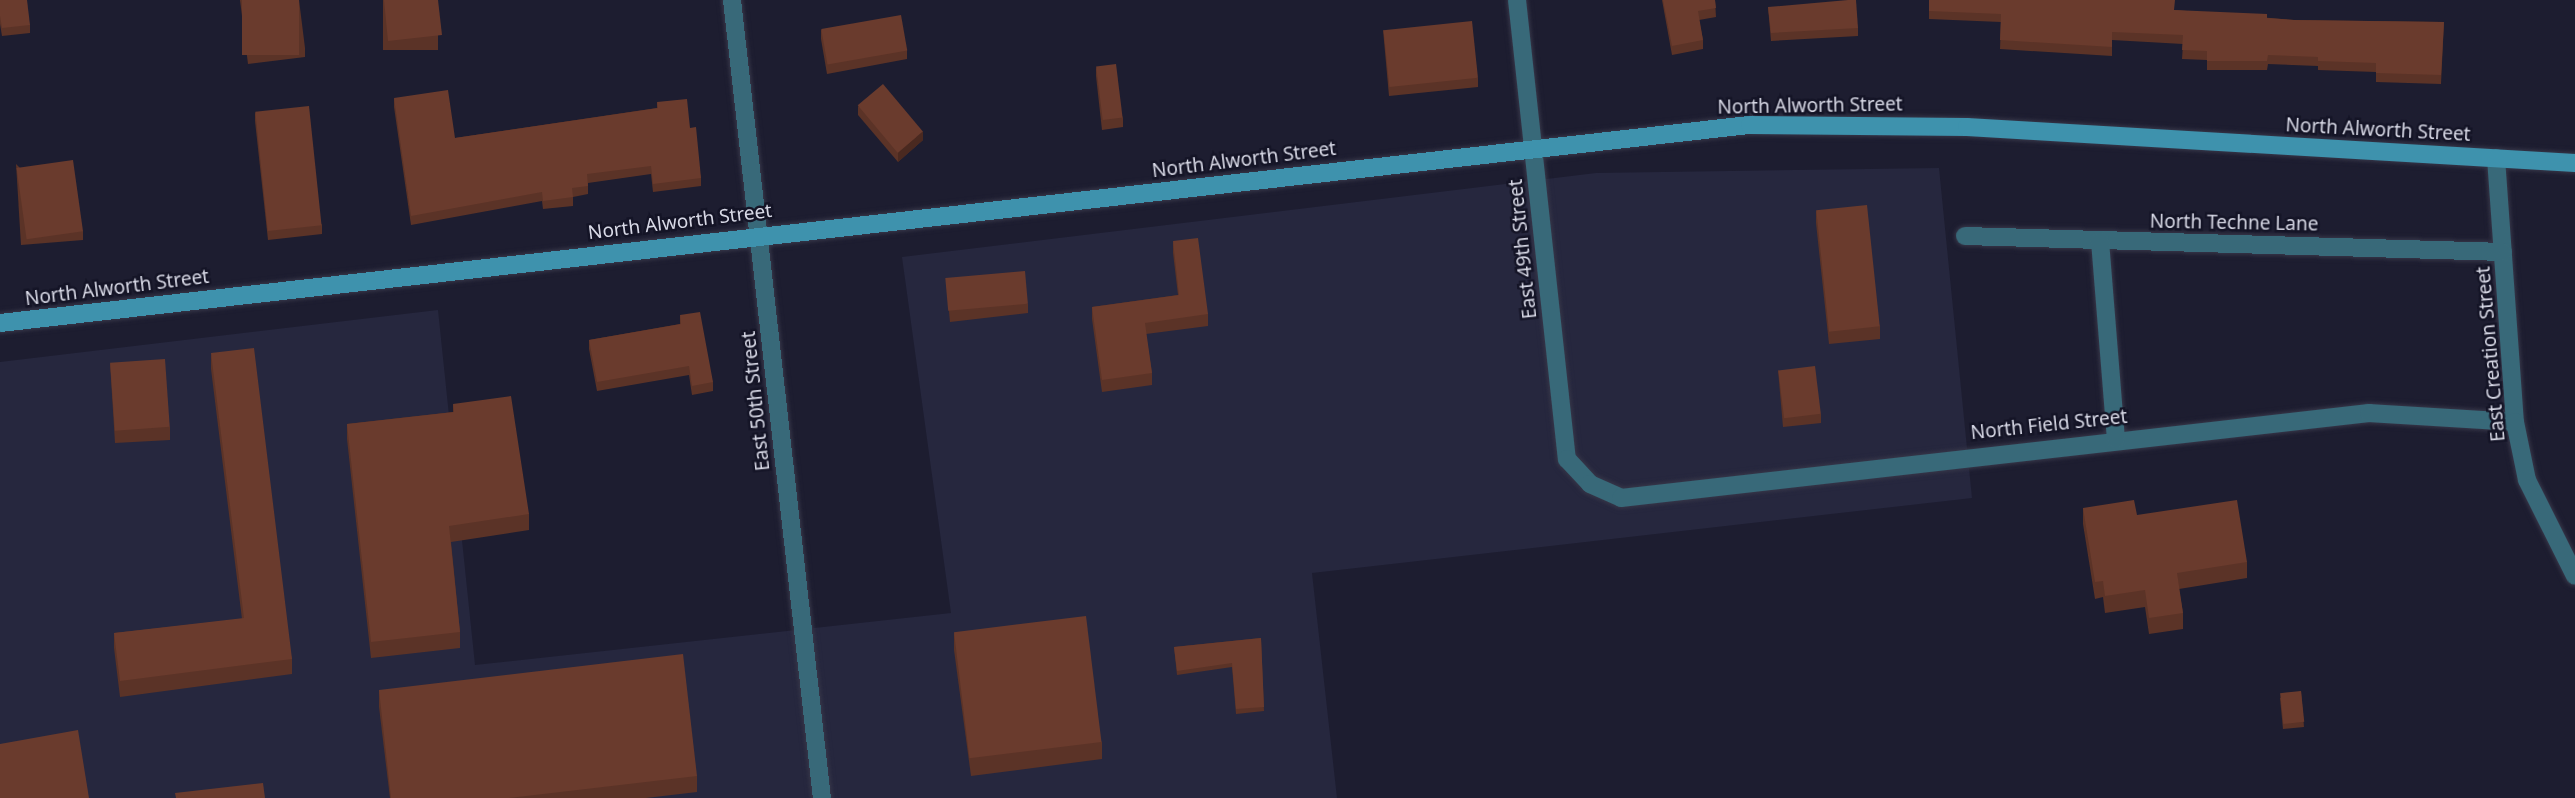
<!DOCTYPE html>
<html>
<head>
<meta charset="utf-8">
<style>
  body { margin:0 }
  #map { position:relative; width:2575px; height:798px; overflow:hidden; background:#1d1d30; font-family:"Noto Sans",sans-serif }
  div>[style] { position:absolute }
  .built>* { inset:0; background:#26273e }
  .roads { filter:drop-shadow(0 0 2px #373749) drop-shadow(0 0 2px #373749) }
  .street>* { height:18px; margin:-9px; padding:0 9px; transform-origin:9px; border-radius:9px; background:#386979 }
  .secondary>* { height:18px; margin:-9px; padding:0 9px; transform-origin:9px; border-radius:9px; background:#3e92ad }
  .wall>* { inset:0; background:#5b3327; transform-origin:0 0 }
  .shaded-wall>* { inset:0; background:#4a2920 }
  .building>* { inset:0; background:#6a3b2d; transform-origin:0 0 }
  span { translate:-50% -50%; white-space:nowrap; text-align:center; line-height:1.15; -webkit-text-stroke:5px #141426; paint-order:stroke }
  .street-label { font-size:19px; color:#d8d9e6 }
</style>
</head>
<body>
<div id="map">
  <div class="built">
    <div style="clip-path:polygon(1939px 168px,1972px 498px,1312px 573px,1337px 798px,0 798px,0 362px,438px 310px,475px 665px,951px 613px,902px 257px,1596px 173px)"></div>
  </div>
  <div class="roads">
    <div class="street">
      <div style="left:732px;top:0;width:803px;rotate:83.57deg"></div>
      <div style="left:1517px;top:0;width:462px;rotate:83.8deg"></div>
      <div style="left:1567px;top:459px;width:34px;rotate:47deg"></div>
      <div style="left:1590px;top:484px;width:34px;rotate:24deg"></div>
      <div style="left:1621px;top:498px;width:753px;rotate:-6.48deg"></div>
      <div style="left:2369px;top:413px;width:146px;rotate:3.5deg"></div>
      <div style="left:2496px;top:158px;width:265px;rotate:85.9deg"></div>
      <div style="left:2515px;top:422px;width:59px;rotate:78.3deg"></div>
      <div style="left:2527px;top:480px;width:107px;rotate:63.4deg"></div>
      <div style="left:1965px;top:236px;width:538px;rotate:1.7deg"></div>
      <div style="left:2100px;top:241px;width:199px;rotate:85.4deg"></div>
    </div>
    <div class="secondary">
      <div style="left:0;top:323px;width:1761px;rotate:-6.46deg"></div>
      <div style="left:1750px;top:125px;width:217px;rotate:0.5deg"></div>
      <div style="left:1967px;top:127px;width:609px;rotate:3.39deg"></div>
    </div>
  </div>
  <div class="wall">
    <div style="clip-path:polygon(0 0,30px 25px,30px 33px,2px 36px,0 24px)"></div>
    <div style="clip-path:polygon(240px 0,299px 0,305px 48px,305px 57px,248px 64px)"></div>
    <div style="left:383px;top:0;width:55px;height:50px"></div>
    <div style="clip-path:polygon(1662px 0,1715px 0,1716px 17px,1699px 20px,1703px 40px,1703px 49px,1672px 55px)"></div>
    <div style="clip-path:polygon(1929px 0,2175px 10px,2294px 20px,2444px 22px,2441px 84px,2376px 82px,2376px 72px,2318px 70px,2318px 66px,2268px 64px,2267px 70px,2207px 70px,2207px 60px,2182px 59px,2183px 44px,2112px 40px,2112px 56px,2000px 49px,2001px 22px,1929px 19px)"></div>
    <div style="clip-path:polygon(1768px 7px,1858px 28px,1858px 36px,1771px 41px)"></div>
    <div style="clip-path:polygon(821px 30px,907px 50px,907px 59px,827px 74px,821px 39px)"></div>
    <div style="clip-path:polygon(1383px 30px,1478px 78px,1478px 87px,1389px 96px)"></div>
    <div style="clip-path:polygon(1096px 67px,1123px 118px,1123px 127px,1102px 130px,1096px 76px)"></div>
    <div style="clip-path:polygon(394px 98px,455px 138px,657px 108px,657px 102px,690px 128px,701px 178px,701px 186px,653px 192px,651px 174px,588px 183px,588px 194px,573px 197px,573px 206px,543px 209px,542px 201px,411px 225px,394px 107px)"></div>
    <div style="clip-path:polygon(858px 106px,923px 140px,898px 162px,858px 115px)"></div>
    <div style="clip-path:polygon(255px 112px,322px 225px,322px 234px,268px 240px,255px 121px)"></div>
    <div style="clip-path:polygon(16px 164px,83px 231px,83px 240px,21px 245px)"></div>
    <div style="clip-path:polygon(1816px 210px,1880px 326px,1880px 339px,1829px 344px,1816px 223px)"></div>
    <div style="clip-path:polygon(1173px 241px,1208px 314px,1208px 326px,1146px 334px,1152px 373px,1152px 385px,1102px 392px,1092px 319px,1092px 307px,1178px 295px,1173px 253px)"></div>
    <div style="clip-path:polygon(946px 280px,1028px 304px,1028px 313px,950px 322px)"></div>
    <div style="clip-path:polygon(680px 315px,713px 382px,713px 391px,692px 395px,689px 375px,597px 391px,589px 349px,589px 340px,680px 324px)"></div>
    <div style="clip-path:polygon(211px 353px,292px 659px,292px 674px,120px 697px,114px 648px,114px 633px,242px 619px,211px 369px)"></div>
    <div style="clip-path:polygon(110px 363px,170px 427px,170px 440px,115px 443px)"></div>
    <div style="clip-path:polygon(1778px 370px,1821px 414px,1821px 423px,1783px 427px)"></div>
    <div style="clip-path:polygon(453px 404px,529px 514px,529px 530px,451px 542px,460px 632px,460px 648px,371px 658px,347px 439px,347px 424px,453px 412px)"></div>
    <div style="clip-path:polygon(2083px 508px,2137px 515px,2247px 562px,2247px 578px,2179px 589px,2183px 613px,2183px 629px,2149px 634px,2145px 607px,2105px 613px,2103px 597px,2095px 599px,2083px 524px)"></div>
    <div style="clip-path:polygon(954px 633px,1102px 742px,1102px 759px,971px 776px,954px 650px)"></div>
    <div style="clip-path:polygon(1261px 638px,1264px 711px,1236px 714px,1232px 667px,1177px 675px,1174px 647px)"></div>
    <div style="clip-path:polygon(379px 690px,697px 776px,697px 792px,646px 798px,390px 798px,379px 707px)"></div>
    <div style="clip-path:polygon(2301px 691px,2304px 727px,2283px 729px,2280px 698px)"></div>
  </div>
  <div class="shaded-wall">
    <div style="clip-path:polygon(923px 131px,923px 140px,898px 162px,898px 153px)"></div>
  </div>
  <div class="building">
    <div style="clip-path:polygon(0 0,27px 0,30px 25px,2px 28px,0 16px)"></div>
    <div style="left:242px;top:0;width:57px;height:55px"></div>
    <div style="clip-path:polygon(384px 0,438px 0,442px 35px,388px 41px)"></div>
    <div style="clip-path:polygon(1663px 0,1715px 0,1716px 8px,1698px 11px,1703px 40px,1672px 46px)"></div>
    <div style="clip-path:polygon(1848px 0,1856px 0,1858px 28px,1771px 33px,1768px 7px)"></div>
    <div style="clip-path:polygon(1929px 0,2175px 0,2174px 10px,2267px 14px,2267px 18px,2294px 20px,2444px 22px,2441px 75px,2376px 73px,2376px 63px,2318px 61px,2318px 57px,2268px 55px,2267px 61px,2207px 61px,2207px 51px,2182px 50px,2183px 35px,2112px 32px,2112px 47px,2000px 40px,2001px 14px,1929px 11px)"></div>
    <div style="left:901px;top:15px;width:36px;height:81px;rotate:80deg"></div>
    <div style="left:1472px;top:21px;width:57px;height:89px;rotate:84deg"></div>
    <div style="left:1116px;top:64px;width:54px;height:20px;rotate:83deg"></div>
    <div style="left:883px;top:84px;width:62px;height:33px;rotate:50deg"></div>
    <div style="clip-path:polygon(448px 90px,455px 138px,658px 108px,657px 102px,687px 99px,690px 128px,696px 127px,701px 178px,653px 184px,651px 166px,587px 174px,588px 186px,572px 188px,573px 197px,543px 201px,542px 192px,411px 216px,394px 98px)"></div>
    <div style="left:309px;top:106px;width:120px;height:54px;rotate:84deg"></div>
    <div style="left:73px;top:160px;width:72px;height:57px;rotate:82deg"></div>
    <div style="left:1867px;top:205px;width:122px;height:51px;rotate:84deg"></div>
    <div style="clip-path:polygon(1198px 238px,1208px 314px,1145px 323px,1152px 373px,1102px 380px,1092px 307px,1179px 295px,1173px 241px)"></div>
    <div style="left:1025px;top:271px;width:33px;height:80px;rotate:85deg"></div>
    <div style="clip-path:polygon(700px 312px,713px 382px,692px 386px,689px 366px,597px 382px,589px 340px,681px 324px,680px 315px)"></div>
    <div style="clip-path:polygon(254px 348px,292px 659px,120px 681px,114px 633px,244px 618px,211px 353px)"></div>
    <div style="left:165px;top:359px;width:68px;height:55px;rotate:86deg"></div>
    <div style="left:1815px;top:366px;width:48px;height:37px;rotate:83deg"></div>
    <div style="clip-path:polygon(511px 396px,529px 514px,449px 526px,460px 632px,371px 642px,347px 424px,454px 412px,453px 404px)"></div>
    <div style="clip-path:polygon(2134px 500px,2137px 515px,2237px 500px,2247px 562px,2177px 573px,2183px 613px,2149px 618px,2145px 590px,2105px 596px,2103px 581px,2095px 582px,2083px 508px)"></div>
    <div style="left:1086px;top:616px;width:127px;height:133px;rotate:83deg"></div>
    <div style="clip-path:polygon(1261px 638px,1264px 707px,1236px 709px,1232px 663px,1177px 671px,1174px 647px)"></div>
    <div style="clip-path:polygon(683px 654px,697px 776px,509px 798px,391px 798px,379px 690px)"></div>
    <div style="left:2301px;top:691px;width:31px;height:21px;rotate:84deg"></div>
    <div style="clip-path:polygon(78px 730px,89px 798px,0 798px,0 744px)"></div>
    <div style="clip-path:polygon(263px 783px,265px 798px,176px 798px,175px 793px)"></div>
  </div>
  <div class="street-label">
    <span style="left:1810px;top:106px;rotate:-1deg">North Alworth Street</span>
    <span style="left:2378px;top:130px;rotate:3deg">North Alworth Street</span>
    <span style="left:1244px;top:160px;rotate:-7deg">North Alworth Street</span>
    <span style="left:680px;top:222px;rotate:-7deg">North Alworth Street</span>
    <span style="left:2234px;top:223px;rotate:1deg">North Techne Lane</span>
    <span style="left:1523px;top:249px;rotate:-96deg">East 49th Street</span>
    <span style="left:117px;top:288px;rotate:-7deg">North Alworth Street</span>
    <span style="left:2491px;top:354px;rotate:-95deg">East Creation Street</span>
    <span style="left:756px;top:401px;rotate:-96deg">East 50th Street</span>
    <span style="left:2049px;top:425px;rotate:-6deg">North Field Street</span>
  </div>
</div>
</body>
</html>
